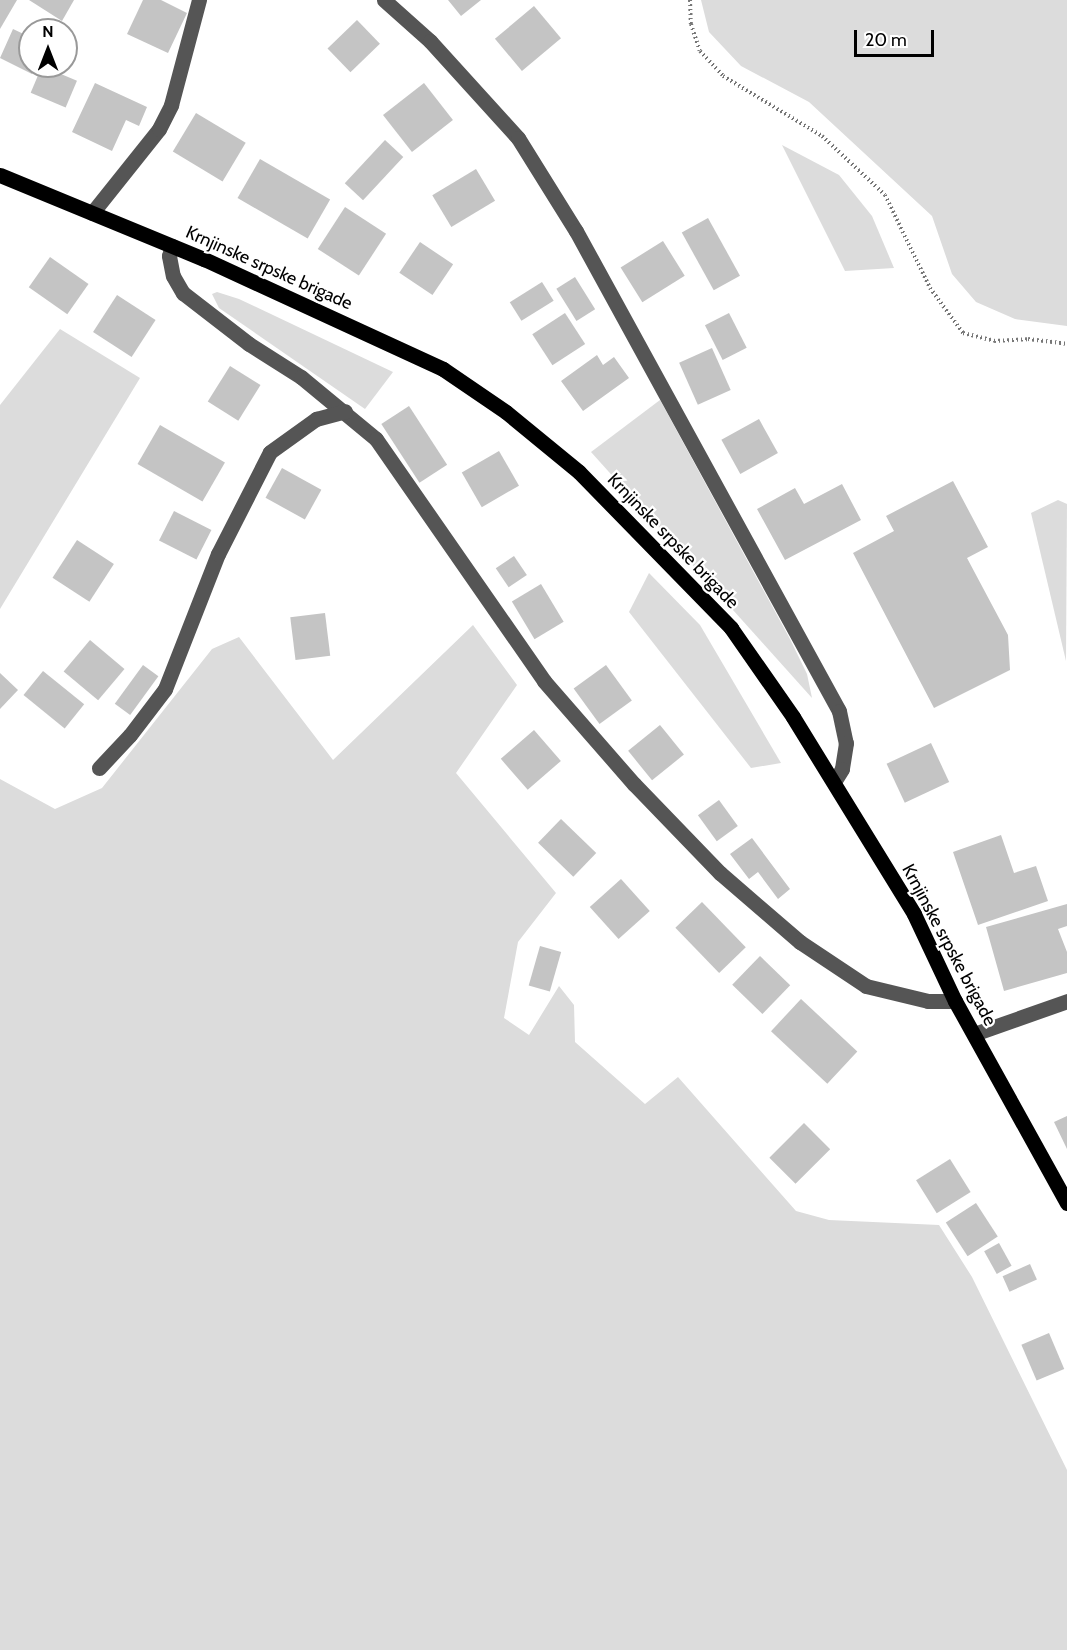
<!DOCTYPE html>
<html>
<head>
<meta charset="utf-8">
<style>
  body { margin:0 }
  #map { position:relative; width:1067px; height:1650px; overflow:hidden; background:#fff; font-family:Cabin,sans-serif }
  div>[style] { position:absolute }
  .green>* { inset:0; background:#dcdcdc }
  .building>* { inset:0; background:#c4c4c4; transform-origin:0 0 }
  .path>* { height:4px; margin-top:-2px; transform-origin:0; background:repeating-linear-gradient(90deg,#777 0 1.5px,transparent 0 4.5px) }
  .minor>* { height:15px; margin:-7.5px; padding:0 7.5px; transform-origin:7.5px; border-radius:7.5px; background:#555 }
  .major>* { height:15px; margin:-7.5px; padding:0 7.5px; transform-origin:7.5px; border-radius:7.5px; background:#000 }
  span { translate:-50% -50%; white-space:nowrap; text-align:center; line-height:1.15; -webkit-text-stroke:4.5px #fff; paint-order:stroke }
  .street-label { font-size:18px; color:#000 }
  .north { position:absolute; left:18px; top:18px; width:60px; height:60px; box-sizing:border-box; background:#fff; border:2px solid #999; border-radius:50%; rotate:0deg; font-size:16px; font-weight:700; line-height:24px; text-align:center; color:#000 }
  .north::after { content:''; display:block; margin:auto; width:21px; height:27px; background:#000; clip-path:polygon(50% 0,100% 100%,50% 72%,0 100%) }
  .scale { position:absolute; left:854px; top:30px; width:80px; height:27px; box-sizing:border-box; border:3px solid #000; border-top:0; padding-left:8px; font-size:18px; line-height:21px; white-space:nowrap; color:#000; -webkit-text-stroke:4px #fff; paint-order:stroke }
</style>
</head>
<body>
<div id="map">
  <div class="green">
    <div style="clip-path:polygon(701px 0,1067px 0,1067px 326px,1015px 319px,976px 302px,952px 274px,932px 216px,809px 102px,741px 66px,709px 32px)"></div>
    <div style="clip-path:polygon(782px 145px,839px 175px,872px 216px,894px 268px,845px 271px)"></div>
    <div style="clip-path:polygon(217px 292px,239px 299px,393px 372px,365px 409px,219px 308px,212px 294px)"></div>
    <div style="clip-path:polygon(60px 329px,140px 378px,0 609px,0 405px)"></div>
    <div style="clip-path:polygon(660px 400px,790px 639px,807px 674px,812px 698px,591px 452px)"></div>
    <div style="clip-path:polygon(1058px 500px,1067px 504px,1066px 661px,1031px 513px)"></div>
    <div style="clip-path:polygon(649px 573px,700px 625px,781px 763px,751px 768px,629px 612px)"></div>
    <div style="clip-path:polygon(473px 625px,517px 685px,456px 773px,556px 893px,518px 942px,504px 1018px,529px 1035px,559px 986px,574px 1005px,575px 1042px,645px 1104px,678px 1077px,796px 1211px,829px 1220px,939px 1225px,972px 1277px,1067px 1470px,1067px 1650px,0 1650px,0 779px,55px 809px,102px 788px,212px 649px,239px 637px,333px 760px)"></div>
  </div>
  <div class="building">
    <div style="clip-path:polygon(0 0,17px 0,0 29px)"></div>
    <div style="clip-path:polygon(29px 0,74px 0,62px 21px)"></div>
    <div style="clip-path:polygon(143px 0,161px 0,187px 13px,168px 53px,127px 34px)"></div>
    <div style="clip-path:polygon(448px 0,481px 0,461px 16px)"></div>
    <div style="left:534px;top:6px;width:42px;height:51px;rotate:50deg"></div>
    <div style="left:357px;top:20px;width:33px;height:41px;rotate:46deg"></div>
    <div style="clip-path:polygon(13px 29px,30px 37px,30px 66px,36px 66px,32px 74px,0 58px)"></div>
    <div style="left:42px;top:66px;width:38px;height:29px;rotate:23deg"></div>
    <div style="clip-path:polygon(95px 83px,147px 107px,139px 126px,126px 120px,112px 151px,72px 132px)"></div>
    <div style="left:424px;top:83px;width:47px;height:52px;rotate:52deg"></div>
    <div style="left:196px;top:113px;width:58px;height:45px;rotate:31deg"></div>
    <div style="left:385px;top:140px;width:25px;height:59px;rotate:43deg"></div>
    <div style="left:260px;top:159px;width:81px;height:45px;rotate:30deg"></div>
    <div style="left:476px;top:169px;width:37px;height:51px;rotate:59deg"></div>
    <div style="left:345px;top:207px;width:49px;height:50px;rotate:33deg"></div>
    <div style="left:708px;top:218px;width:66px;height:30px;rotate:61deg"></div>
    <div style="left:663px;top:241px;width:41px;height:50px;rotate:58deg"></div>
    <div style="left:420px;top:242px;width:40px;height:37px;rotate:34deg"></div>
    <div style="left:50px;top:257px;width:47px;height:37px;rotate:35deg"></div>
    <div style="left:575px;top:277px;width:38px;height:22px;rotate:58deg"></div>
    <div style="left:542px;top:282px;width:22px;height:38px;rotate:58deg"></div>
    <div style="left:117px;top:295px;width:46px;height:44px;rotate:33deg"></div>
    <div style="left:565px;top:313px;width:37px;height:39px;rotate:57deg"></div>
    <div style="left:729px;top:313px;width:39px;height:27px;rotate:63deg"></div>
    <div style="left:712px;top:348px;width:46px;height:36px;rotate:66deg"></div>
    <div style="clip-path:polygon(597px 355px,603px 365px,614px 357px,629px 378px,583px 411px,561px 381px)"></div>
    <div style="left:230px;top:366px;width:36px;height:42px;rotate:32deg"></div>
    <div style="left:409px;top:406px;width:70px;height:33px;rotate:57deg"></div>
    <div style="left:759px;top:419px;width:39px;height:43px;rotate:61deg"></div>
    <div style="left:160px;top:425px;width:75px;height:45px;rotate:30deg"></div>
    <div style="left:499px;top:451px;width:40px;height:43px;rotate:60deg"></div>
    <div style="left:282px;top:468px;width:45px;height:34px;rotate:29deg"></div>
    <div style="clip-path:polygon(953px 481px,988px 547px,967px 558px,1008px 635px,1010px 670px,934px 708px,853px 553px,894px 531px,886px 516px)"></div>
    <div style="clip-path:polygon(842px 484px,861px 520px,785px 560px,757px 509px,795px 488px,804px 504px)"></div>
    <div style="left:174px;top:511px;width:42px;height:33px;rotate:27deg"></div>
    <div style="left:77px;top:540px;width:44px;height:45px;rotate:33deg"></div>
    <div style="left:514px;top:556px;width:23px;height:22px;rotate:56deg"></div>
    <div style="left:541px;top:584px;width:44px;height:34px;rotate:59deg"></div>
    <div style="left:325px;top:613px;width:43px;height:35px;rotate:83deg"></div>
    <div style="left:90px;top:640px;width:45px;height:41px;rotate:40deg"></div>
    <div style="left:143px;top:665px;width:19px;height:48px;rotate:36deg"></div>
    <div style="left:606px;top:665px;width:44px;height:40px;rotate:54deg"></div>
    <div style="left:43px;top:671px;width:53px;height:31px;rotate:39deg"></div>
    <div style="clip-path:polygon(0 673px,18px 690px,0 709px)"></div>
    <div style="left:660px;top:725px;width:38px;height:41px;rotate:51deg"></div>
    <div style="left:534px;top:730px;width:41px;height:44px;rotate:49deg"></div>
    <div style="left:931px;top:743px;width:43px;height:49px;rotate:65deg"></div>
    <div style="left:719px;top:800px;width:32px;height:26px;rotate:54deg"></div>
    <div style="left:561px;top:819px;width:49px;height:33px;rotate:44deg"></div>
    <div style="clip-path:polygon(1001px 835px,1014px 873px,1036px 866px,1048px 901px,978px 925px,953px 852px)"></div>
    <div style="clip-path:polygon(752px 838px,790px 889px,778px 899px,758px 872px,749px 879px,730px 854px)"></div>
    <div style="left:621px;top:879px;width:43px;height:42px;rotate:48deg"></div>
    <div style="left:702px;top:902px;width:63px;height:37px;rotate:46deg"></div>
    <div style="clip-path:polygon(1067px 904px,1067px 926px,1058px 929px,1067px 952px,1067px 973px,1004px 991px,986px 927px)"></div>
    <div style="left:540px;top:946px;width:22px;height:41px;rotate:16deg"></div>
    <div style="left:760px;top:956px;width:42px;height:40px;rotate:44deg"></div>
    <div style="left:801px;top:999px;width:77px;height:44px;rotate:43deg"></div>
    <div style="clip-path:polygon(1067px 1116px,1067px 1149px,1054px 1122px)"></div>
    <div style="left:804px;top:1123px;width:37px;height:49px;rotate:45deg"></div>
    <div style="left:950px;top:1159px;width:39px;height:40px;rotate:58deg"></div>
    <div style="left:976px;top:1203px;width:40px;height:36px;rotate:57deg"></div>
    <div style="left:999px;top:1243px;width:26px;height:17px;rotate:61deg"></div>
    <div style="left:1030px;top:1264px;width:17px;height:30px;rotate:66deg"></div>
    <div style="left:1049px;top:1333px;width:39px;height:30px;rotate:67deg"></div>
  </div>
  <div class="path">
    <div style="left:690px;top:0;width:24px;rotate:88deg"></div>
    <div style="left:691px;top:24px;width:28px;rotate:72deg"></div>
    <div style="left:700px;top:51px;width:34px;rotate:47deg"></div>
    <div style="left:723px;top:76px;width:116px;rotate:31.2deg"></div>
    <div style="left:822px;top:136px;width:86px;rotate:43.1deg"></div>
    <div style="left:885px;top:195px;width:103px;rotate:64.2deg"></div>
    <div style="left:930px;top:288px;width:56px;rotate:53.7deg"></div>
    <div style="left:963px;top:333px;width:32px;rotate:14deg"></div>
    <div style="left:994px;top:341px;width:34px;rotate:-3deg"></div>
    <div style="left:1028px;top:339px;width:39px;rotate:7deg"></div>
  </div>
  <div class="minor">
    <div style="left:384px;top:0;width:62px;rotate:41.7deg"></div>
    <div style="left:430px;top:41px;width:131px;rotate:47.8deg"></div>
    <div style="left:518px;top:138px;width:110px;rotate:58.1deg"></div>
    <div style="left:576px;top:231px;width:547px;rotate:61.28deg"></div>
    <div style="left:839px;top:711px;width:33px;rotate:78deg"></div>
    <div style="left:846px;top:743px;width:26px;rotate:99deg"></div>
    <div style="left:842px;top:769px;width:15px;rotate:122deg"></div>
    <div style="left:92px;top:213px;width:107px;rotate:-51.4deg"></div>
    <div style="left:159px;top:129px;width:27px;rotate:-63deg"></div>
    <div style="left:171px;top:105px;width:109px;rotate:-75.1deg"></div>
    <div style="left:172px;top:246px;width:10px;rotate:107deg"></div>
    <div style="left:169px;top:256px;width:20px;rotate:79deg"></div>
    <div style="left:173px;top:276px;width:20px;rotate:60deg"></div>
    <div style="left:183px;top:293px;width:83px;rotate:37.7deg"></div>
    <div style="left:249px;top:344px;width:62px;rotate:32.4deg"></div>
    <div style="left:301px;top:377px;width:97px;rotate:39.6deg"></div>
    <div style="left:376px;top:439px;width:295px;rotate:55.2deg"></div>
    <div style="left:544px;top:681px;width:137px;rotate:48.9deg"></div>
    <div style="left:634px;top:784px;width:124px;rotate:46deg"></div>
    <div style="left:720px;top:873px;width:106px;rotate:40.8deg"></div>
    <div style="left:800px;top:942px;width:79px;rotate:33.7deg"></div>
    <div style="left:866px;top:986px;width:64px;rotate:13.6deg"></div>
    <div style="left:928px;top:1001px;width:27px"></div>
    <div style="left:99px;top:768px;width:45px;rotate:-46.8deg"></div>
    <div style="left:130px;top:735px;width:58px;rotate:-52.7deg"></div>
    <div style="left:165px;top:689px;width:145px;rotate:-68.6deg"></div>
    <div style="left:218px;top:554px;width:114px;rotate:-63deg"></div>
    <div style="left:270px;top:452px;width:57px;rotate:-35.7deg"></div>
    <div style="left:316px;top:419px;width:30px;rotate:-15deg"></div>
    <div style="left:974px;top:1034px;width:99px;rotate:-19.5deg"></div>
  </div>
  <div class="major">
    <div style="left:0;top:175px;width:221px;rotate:22.4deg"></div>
    <div style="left:204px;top:259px;width:263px;rotate:24.7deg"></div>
    <div style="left:443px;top:369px;width:76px;rotate:34.3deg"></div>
    <div style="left:506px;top:412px;width:94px;rotate:39.4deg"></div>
    <div style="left:579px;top:472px;width:218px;rotate:45.7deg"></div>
    <div style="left:731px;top:628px;width:108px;rotate:55.1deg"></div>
    <div style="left:793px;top:717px;width:231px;rotate:58.4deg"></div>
    <div style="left:914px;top:914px;width:96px;rotate:64.8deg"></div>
    <div style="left:955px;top:1001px;width:231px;rotate:61deg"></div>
  </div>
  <div class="street-label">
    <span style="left:269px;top:268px;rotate:24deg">Krnjinske srpske brigade</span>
    <span style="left:673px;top:541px;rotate:46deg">Krnjinske srpske brigade</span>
    <span style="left:949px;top:945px;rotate:62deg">Krnjinske srpske brigade</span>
  </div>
  <div class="north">N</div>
  <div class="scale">20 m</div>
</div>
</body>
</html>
